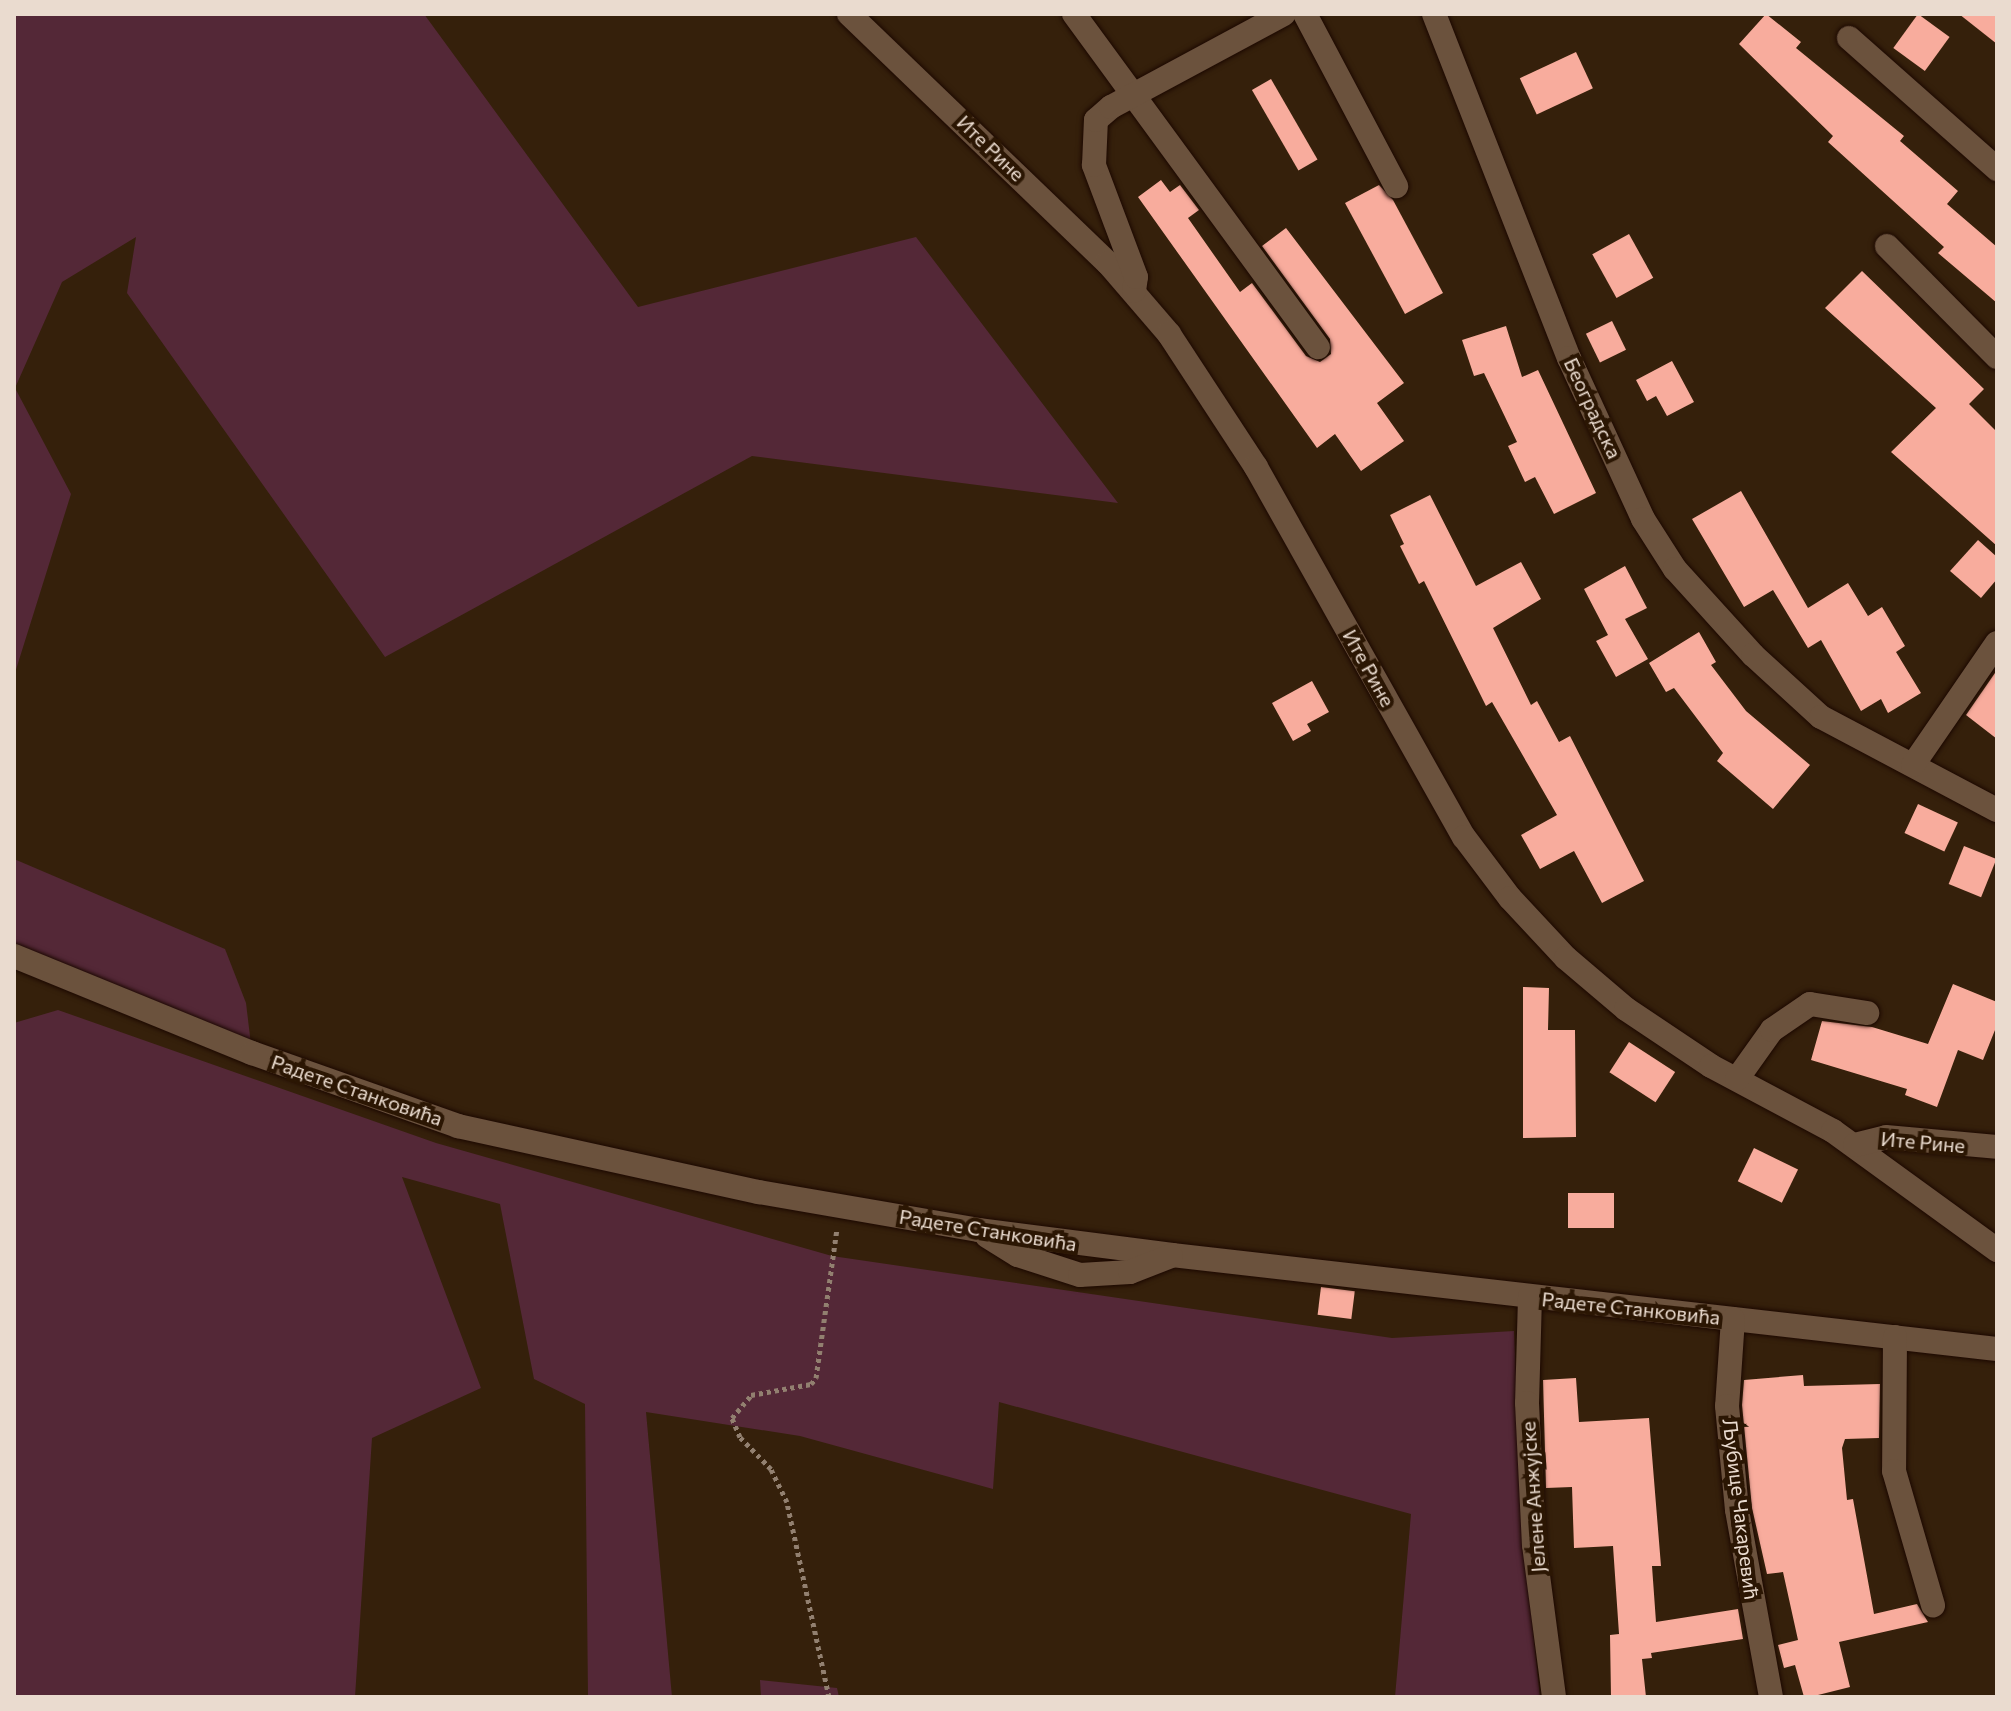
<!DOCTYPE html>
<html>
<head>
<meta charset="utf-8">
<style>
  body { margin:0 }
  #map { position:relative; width:2011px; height:1711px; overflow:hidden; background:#35200b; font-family:Commissioner,sans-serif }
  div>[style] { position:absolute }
  .green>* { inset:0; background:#542837 }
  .building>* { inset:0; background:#f8ac9d; transform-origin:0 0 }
  .path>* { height:5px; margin-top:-2.5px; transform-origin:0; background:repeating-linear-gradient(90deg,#928070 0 4px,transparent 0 8px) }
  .roads { filter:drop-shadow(0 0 2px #1c0800) drop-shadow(0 0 2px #1c0800) }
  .minor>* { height:24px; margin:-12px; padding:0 12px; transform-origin:12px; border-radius:12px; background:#6b523d }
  span { translate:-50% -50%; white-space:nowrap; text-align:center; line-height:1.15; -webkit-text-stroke:8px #2b1603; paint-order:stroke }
  .street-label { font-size:20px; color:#eadbcf }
  .frame { position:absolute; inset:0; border:16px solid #eadbcf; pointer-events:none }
</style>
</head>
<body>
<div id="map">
  <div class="green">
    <div style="clip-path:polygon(14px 14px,424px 14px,638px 307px,916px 237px,1118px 503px,752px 456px,385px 657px,127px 293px,136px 237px,62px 282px,15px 388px,71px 494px,14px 676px)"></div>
    <div style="clip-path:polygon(14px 859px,225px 949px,246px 1003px,252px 1053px,14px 956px)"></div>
    <div style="clip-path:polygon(58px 1010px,436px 1143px,832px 1256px,1392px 1338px,1514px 1331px,1523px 1537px,1540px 1697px,1395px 1697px,1411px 1514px,999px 1402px,993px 1489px,800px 1436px,646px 1412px,672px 1697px,588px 1697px,585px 1404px,534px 1379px,500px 1204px,402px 1177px,481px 1388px,372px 1438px,355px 1697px,14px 1697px,14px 1023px)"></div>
    <div style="clip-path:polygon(760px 1680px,837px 1688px,839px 1697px,761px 1697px)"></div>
  </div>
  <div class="building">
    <div style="clip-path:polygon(1766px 14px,1801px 42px,1796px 48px,1904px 136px,1900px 141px,1958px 191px,1947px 204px,1997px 247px,1997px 303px,1938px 253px,1944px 247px,1828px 142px,1833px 136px,1739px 44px)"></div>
    <div style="left:1918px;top:14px;width:39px;height:42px;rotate:36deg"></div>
    <div style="clip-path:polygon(1959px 14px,1997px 14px,1997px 44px)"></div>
    <div style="left:1576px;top:52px;width:40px;height:62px;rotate:65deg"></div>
    <div style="left:1271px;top:79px;width:93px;height:22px;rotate:60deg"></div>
    <div style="clip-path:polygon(1161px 180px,1170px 192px,1180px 185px,1199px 210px,1188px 218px,1240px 292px,1252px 283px,1306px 356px,1320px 362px,1331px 354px,1330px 339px,1262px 246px,1286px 228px,1404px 383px,1377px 403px,1404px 441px,1361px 471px,1335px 434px,1317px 448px,1138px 197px)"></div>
    <div style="clip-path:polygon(1379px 185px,1393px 200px,1443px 293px,1405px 314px,1345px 203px)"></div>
    <div style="left:1629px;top:234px;width:50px;height:42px;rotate:61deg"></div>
    <div style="clip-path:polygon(1862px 271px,1984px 389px,1969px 404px,1997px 432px,1997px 546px,1891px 452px,1936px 408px,1825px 308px)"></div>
    <div style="left:1612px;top:321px;width:32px;height:29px;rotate:64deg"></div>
    <div style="clip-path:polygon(1506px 326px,1522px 377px,1538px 370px,1596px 493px,1554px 514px,1535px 477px,1525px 482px,1508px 446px,1517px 442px,1484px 373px,1474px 376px,1462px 340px)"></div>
    <div style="clip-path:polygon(1672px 361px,1694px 402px,1667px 416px,1656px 396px,1647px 401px,1636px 380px)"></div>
    <div style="clip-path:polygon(1741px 491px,1808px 608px,1848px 583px,1868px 616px,1882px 607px,1905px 646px,1896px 652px,1921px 693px,1888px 713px,1881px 699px,1861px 711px,1821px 640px,1808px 648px,1773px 590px,1744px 607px,1692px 519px)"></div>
    <div style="clip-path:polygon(1430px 495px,1476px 586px,1521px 562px,1541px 599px,1493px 628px,1531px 705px,1537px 701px,1559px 742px,1570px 736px,1644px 881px,1602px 903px,1574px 851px,1540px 869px,1521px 835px,1557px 815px,1492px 702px,1486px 706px,1424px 581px,1419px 584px,1400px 546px,1404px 544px,1390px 515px)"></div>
    <div style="clip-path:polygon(1978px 540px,1997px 557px,1997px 579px,1981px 598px,1950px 571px)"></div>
    <div style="clip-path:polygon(1625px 566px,1647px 608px,1625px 619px,1648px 659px,1616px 677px,1596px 641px,1608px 635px,1584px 589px)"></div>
    <div style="clip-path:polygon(1699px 632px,1716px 662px,1711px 665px,1746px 711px,1810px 765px,1773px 809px,1717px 761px,1723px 753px,1674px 688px,1666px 692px,1649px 663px)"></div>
    <div style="clip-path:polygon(1997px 670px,1997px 739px,1966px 715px)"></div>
    <div style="clip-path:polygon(1312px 681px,1329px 712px,1307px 724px,1311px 731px,1293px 741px,1272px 703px)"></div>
    <div style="left:1918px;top:804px;width:44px;height:32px;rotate:25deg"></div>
    <div style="left:1964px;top:846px;width:35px;height:41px;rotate:22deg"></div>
    <div style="clip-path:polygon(1953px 984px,1997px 1002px,1997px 1025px,1983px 1060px,1958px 1050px,1937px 1107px,1905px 1095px,1907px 1089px,1811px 1060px,1822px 1021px,1872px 1027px,1928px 1044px)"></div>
    <div style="clip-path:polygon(1523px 987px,1549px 988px,1548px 1030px,1575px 1030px,1576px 1137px,1523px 1138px)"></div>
    <div style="left:1629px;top:1042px;width:55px;height:36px;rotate:33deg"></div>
    <div style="left:1754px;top:1148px;width:49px;height:37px;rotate:26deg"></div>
    <div style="left:1568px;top:1193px;width:46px;height:35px"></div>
    <div style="left:1321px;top:1287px;width:34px;height:28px;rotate:7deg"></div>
    <div style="clip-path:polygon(1803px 1375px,1804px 1386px,1880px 1384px,1879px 1438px,1845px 1439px,1842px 1448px,1847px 1500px,1853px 1499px,1874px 1614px,1917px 1604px,1928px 1622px,1839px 1642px,1850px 1687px,1810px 1697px,1804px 1697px,1795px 1665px,1784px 1668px,1778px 1645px,1798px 1640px,1783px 1572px,1767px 1574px,1752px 1508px,1742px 1405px,1744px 1380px)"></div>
    <div style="clip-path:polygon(1576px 1378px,1579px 1422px,1649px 1418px,1661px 1566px,1652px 1566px,1656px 1622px,1738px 1609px,1743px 1639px,1651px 1653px,1652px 1658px,1642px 1659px,1646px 1697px,1611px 1697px,1610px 1635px,1619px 1634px,1613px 1546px,1574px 1548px,1572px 1487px,1546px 1488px,1543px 1380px)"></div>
  </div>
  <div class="path">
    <div style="left:829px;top:1697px;width:199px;rotate:-102.2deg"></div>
    <div style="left:787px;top:1502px;width:37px;rotate:-116deg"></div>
    <div style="left:771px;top:1469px;width:45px;rotate:-134.1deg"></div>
    <div style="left:740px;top:1437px;width:21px;rotate:-113deg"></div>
    <div style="left:732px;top:1418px;width:30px;rotate:-50deg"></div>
    <div style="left:751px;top:1395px;width:61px;rotate:-10.4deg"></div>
    <div style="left:811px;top:1384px;width:8px;rotate:-50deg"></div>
    <div style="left:816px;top:1378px;width:151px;rotate:-82deg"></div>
  </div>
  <div class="roads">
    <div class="minor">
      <div style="left:849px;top:14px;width:359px;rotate:43.9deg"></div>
      <div style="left:1108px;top:263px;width:94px;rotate:49.3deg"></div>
      <div style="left:1169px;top:334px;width:159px;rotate:56.8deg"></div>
      <div style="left:1256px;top:467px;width:424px;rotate:60.7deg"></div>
      <div style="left:1464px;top:837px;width:76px;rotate:53deg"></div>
      <div style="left:1510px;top:898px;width:82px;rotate:47deg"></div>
      <div style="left:1566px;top:958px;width:79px;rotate:40.4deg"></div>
      <div style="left:1626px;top:1009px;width:102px;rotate:33.8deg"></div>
      <div style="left:1711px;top:1066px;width:138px;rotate:28deg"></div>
      <div style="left:1833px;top:1131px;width:203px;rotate:36deg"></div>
      <div style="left:1074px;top:14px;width:413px;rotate:53.8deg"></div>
      <div style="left:1305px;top:14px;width:195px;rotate:62.1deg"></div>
      <div style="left:1434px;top:14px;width:370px;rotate:68.6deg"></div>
      <div style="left:1569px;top:358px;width:177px;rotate:65.3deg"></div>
      <div style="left:1643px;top:519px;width:59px;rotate:57.4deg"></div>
      <div style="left:1675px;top:569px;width:116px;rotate:47.8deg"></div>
      <div style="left:1753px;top:655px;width:92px;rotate:42.4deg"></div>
      <div style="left:1821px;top:717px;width:199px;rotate:27.9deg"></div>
      <div style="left:1849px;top:38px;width:198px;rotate:41.5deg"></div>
      <div style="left:1887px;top:246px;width:156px;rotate:45.3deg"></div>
      <div style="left:1134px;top:291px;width:14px;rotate:-82deg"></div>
      <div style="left:1136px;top:277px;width:120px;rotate:-110.6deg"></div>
      <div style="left:1094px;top:165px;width:45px;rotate:-87.5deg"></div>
      <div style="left:1096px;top:120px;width:20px;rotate:-41deg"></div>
      <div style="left:1111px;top:107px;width:196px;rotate:-28.3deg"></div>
      <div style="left:1913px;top:765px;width:148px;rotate:-55.5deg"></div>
      <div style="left:14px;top:956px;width:257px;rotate:22.2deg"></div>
      <div style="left:252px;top:1053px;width:219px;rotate:19.5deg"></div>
      <div style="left:458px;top:1126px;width:308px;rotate:12.4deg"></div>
      <div style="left:759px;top:1192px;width:222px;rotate:9.8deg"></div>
      <div style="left:978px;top:1230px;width:196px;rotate:7.3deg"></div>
      <div style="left:1172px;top:1255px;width:830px;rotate:6.5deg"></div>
      <div style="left:1737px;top:1079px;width:60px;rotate:-54.5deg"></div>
      <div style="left:1772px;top:1030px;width:46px;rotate:-34.4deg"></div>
      <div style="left:1810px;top:1004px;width:58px;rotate:9deg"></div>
      <div style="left:1855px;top:1145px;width:32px;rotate:-14deg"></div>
      <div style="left:1886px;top:1137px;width:111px;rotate:5.1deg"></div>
      <div style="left:987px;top:1236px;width:36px;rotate:32deg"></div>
      <div style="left:1018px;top:1255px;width:65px;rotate:17.9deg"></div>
      <div style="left:1080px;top:1275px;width:50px;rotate:-3.4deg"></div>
      <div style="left:1130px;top:1272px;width:44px;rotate:-21.3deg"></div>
      <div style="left:1530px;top:1297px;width:106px;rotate:91.6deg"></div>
      <div style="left:1527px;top:1403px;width:142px;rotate:87.2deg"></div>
      <div style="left:1534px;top:1545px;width:153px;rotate:82.5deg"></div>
      <div style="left:1733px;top:1319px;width:87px;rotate:93.9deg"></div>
      <div style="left:1727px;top:1406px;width:104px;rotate:84.5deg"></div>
      <div style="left:1737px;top:1510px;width:190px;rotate:79.7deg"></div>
      <div style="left:1895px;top:1337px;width:134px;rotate:90.4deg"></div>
      <div style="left:1894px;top:1471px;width:140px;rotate:73.8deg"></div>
    </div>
  </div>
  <div class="street-label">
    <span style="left:991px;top:148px;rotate:44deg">Ите Рине</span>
    <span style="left:1593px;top:408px;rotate:65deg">Београдска</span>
    <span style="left:1369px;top:668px;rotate:61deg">Ите Рине</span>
    <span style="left:357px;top:1090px;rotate:19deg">Радете Станковића</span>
    <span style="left:1923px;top:1142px;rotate:5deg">Ите Рине</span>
    <span style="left:988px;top:1230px;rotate:9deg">Радете Станковића</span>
    <span style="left:1631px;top:1308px;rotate:6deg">Радете Станковића</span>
    <span style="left:1533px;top:1497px;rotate:-94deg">Јелене Анжујске</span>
    <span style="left:1741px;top:1509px;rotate:83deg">Љубице Чакаревић</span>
  </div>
  <div class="frame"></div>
</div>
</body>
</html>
